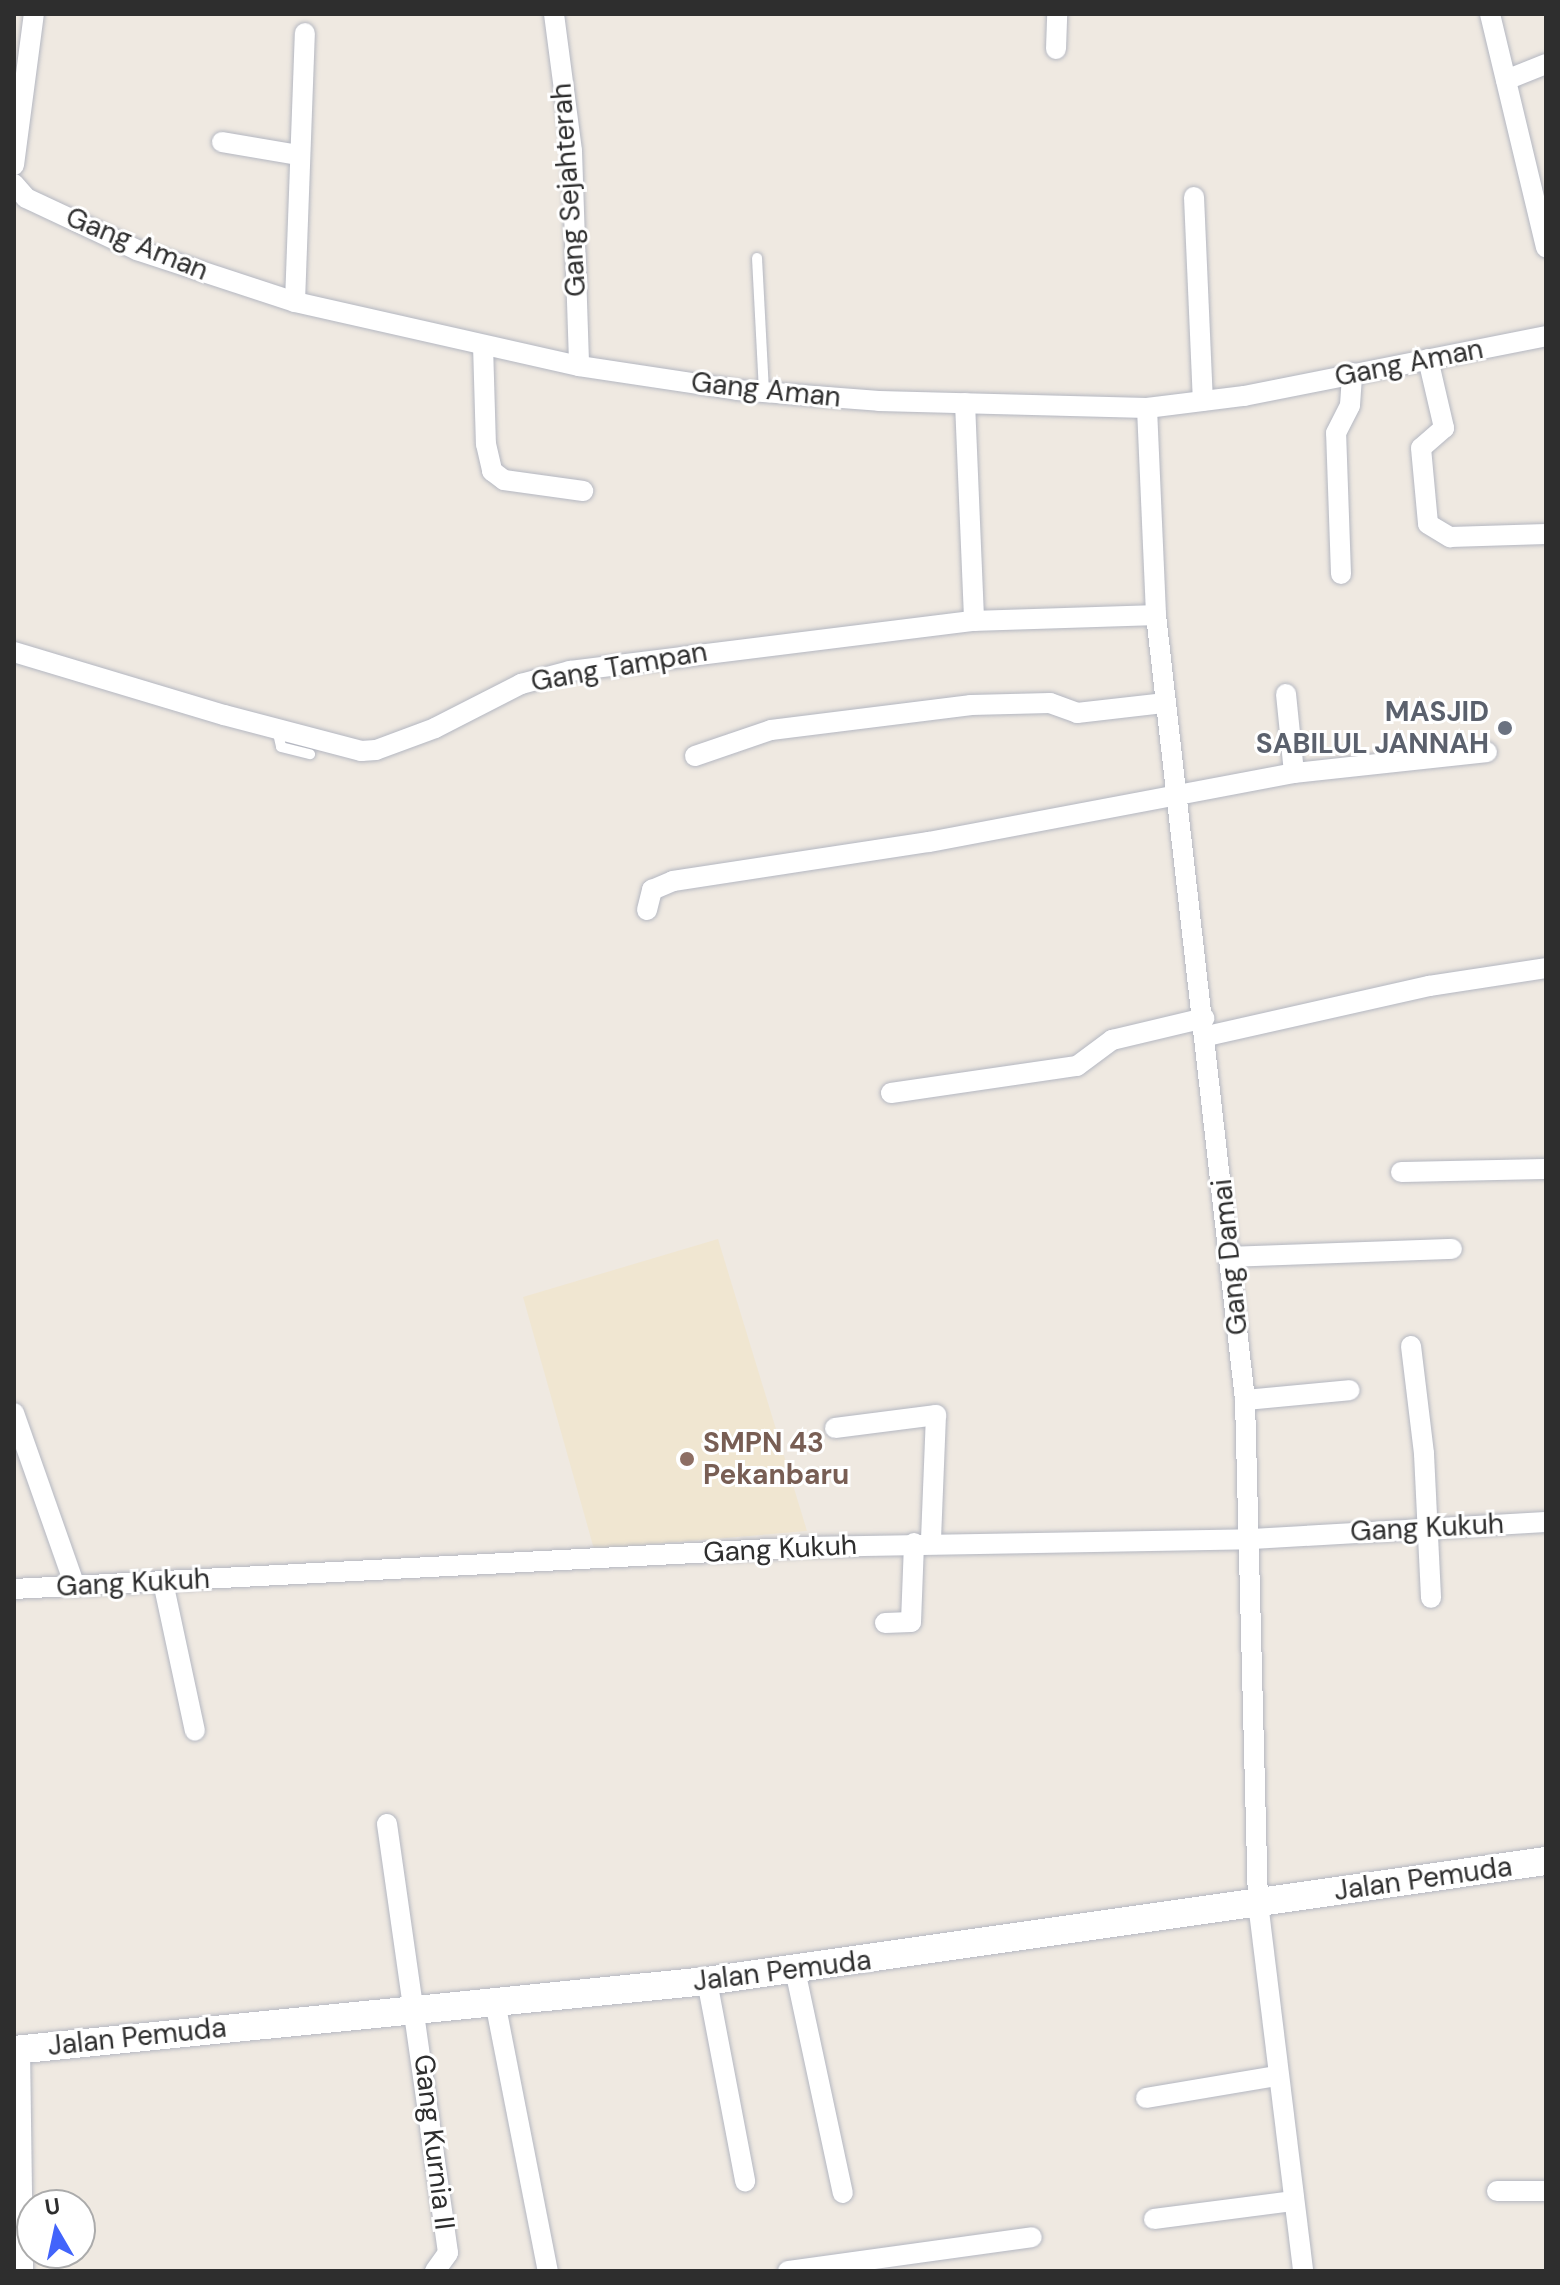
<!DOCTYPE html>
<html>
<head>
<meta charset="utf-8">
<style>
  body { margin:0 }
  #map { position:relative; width:1560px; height:2285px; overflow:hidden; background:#efe9e1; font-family:"DM Sans",sans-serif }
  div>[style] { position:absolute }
  .education>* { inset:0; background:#f0e6d1 }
  .roads { filter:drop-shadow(0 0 2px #b4b7c1) drop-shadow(0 0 2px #b4b7c1) }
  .service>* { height:10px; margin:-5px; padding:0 5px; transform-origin:5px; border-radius:5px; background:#fff }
  .minor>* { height:20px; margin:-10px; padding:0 10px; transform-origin:10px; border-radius:10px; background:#fff }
  .secondary>* { height:28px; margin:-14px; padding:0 14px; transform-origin:14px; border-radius:14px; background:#fff }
  .dots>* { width:22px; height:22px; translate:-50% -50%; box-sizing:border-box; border:4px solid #fff; border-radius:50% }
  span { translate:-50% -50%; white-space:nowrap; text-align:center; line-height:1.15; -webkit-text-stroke:6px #fff; paint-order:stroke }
  .street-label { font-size:28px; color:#2e2e2e }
  .worship-label { font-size:28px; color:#5b616d; font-weight:700 }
  .right { translate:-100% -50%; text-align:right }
  .education-label { font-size:28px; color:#785e54; font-weight:700 }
  .left { translate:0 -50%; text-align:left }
  .frame { position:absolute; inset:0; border:16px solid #2e2e2e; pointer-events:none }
  .north { position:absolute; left:16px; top:2189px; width:80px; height:80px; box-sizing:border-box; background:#fff; border:2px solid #ababab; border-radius:50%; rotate:351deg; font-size:22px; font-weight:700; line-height:32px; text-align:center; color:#2e2e2e }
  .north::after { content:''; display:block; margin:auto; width:28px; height:36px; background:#4264fb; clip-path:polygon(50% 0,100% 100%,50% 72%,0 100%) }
</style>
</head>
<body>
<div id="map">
  <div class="education">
    <div style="clip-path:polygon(718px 1239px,807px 1531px,594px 1549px,523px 1297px)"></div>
  </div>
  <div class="roads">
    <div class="service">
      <div style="left:757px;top:258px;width:134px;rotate:87deg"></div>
      <div style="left:277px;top:729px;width:18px;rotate:77deg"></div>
      <div style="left:281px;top:747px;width:30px;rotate:14deg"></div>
    </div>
    <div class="minor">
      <div style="left:554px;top:14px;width:138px;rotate:82.5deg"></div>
      <div style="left:572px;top:151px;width:215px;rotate:88.1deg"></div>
      <div style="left:1490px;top:14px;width:240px;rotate:76.5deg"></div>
      <div style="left:1056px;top:49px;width:35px;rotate:-88deg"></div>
      <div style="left:1506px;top:80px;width:43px;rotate:-21.8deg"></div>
      <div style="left:222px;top:142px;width:77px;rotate:9.7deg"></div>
      <div style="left:14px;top:165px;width:152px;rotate:-82.5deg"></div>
      <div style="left:14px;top:184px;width:18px;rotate:49deg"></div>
      <div style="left:26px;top:198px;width:123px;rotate:25.1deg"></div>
      <div style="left:137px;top:250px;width:166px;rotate:18.2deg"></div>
      <div style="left:295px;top:302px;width:291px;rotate:12.7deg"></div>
      <div style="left:579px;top:366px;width:160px;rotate:8.6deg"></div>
      <div style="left:737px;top:390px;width:142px;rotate:4.4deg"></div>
      <div style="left:879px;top:401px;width:268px;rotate:1.5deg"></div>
      <div style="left:1147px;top:408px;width:98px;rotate:-7.1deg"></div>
      <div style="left:1244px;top:396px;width:308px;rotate:-11.2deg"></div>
      <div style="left:1194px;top:197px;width:204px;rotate:87.5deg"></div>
      <div style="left:295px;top:302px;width:269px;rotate:-87.9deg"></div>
      <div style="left:483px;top:345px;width:99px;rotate:88.3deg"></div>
      <div style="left:486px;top:444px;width:28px;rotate:77deg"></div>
      <div style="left:492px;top:471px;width:15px;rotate:37deg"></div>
      <div style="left:504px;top:480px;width:80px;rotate:7.9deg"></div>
      <div style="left:1428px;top:359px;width:71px;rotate:76.9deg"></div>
      <div style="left:1444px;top:428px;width:30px;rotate:139deg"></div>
      <div style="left:1421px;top:448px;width:76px;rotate:84.7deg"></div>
      <div style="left:1428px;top:524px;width:26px;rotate:31deg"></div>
      <div style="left:1450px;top:537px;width:96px;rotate:-1.8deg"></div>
      <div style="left:965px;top:403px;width:218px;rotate:87.6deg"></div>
      <div style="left:1147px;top:408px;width:207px;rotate:87.5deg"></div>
      <div style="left:1156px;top:615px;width:790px;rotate:83.53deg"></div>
      <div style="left:1245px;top:1400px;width:503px;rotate:88.52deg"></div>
      <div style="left:1258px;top:1903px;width:371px;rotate:83deg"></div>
      <div style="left:1341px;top:574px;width:141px;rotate:-92deg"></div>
      <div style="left:1336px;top:433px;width:31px;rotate:-63deg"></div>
      <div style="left:1350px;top:405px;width:32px;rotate:-86deg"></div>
      <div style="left:14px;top:652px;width:219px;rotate:16.7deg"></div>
      <div style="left:224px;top:715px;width:142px;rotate:14.7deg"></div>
      <div style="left:361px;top:751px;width:15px;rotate:-4deg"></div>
      <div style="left:376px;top:750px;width:63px;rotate:-20.4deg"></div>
      <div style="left:435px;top:728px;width:97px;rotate:-27.1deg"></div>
      <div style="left:521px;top:684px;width:51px;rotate:-14.9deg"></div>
      <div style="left:570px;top:671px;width:407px;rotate:-7.1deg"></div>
      <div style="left:974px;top:621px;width:182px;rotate:-1.9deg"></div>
      <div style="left:1286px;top:694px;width:79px;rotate:84.2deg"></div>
      <div style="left:695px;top:756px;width:80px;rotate:-18.9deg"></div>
      <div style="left:771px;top:730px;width:202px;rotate:-7.1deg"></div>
      <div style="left:971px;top:705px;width:79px;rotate:-1.5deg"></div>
      <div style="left:1050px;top:703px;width:29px;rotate:20deg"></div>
      <div style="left:1077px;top:713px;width:89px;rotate:-6.5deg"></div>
      <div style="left:647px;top:910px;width:21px;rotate:-76deg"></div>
      <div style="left:652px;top:890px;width:23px;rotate:-23deg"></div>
      <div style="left:673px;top:881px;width:259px;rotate:-8.7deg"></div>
      <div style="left:929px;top:842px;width:371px;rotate:-10.7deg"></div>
      <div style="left:1294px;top:773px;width:194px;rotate:-6.2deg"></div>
      <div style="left:1207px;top:1036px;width:228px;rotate:-12.7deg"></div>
      <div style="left:1429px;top:986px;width:118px;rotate:-8.7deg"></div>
      <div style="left:891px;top:1093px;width:188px;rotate:-8.3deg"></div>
      <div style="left:1077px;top:1066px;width:44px;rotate:-36.6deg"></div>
      <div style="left:1112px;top:1040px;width:95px;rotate:-13.4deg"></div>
      <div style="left:1401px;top:1172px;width:145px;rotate:-1.2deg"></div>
      <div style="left:1230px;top:1257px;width:222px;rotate:-2.1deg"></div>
      <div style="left:1411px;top:1346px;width:109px;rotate:83.1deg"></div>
      <div style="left:1424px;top:1454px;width:144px;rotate:87.2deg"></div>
      <div style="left:1245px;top:1400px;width:105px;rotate:-5.4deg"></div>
      <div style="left:14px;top:1413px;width:183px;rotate:70.6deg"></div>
      <div style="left:835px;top:1428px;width:102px;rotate:-7.3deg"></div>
      <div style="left:936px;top:1415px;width:127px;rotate:92.3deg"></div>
      <div style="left:163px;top:1582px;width:152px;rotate:77.9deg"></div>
      <div style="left:14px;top:1589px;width:794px;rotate:-3.03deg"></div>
      <div style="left:807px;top:1547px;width:445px;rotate:-1deg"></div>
      <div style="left:1252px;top:1539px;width:294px;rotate:-3.3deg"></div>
      <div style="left:885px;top:1623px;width:26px;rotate:-2deg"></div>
      <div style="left:911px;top:1622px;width:79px;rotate:-87.8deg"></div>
      <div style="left:387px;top:1824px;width:433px;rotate:81.9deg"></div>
      <div style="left:448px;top:2253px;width:22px;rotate:126deg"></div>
      <div style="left:795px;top:1970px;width:228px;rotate:77.9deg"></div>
      <div style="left:707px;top:1981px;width:204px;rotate:79.2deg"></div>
      <div style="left:495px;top:2002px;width:274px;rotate:78.9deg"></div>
      <div style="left:20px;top:2049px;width:222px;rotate:89.2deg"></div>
      <div style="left:1146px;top:2098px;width:132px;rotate:-9.6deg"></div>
      <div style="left:1497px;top:2191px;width:49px"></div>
      <div style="left:1154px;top:2219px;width:139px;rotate:-7.4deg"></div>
      <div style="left:788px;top:2271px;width:246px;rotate:-7.9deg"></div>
    </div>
    <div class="secondary">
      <div style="left:14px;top:2050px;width:696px;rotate:-5.69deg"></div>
      <div style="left:707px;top:1981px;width:848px;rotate:-8.14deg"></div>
    </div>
  </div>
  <div class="dots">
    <div style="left:1505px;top:728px;background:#6b7280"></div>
    <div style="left:687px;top:1459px;background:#8d6e63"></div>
  </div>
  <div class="street-label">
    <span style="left:569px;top:190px;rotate:-94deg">Gang Sejahterah</span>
    <span style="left:137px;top:244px;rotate:22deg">Gang Aman</span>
    <span style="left:1409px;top:363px;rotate:-11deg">Gang Aman</span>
    <span style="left:766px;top:390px;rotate:6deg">Gang Aman</span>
    <span style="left:619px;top:667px;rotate:-10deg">Gang Tampan</span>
    <span style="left:1230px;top:1257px;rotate:-96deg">Gang Damai</span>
    <span style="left:1427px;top:1528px;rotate:-3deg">Gang Kukuh</span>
    <span style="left:780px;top:1549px;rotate:-3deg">Gang Kukuh</span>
    <span style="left:133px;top:1583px;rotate:-3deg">Gang Kukuh</span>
    <span style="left:1423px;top:1879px;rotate:-8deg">Jalan Pemuda</span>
    <span style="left:782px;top:1971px;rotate:-7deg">Jalan Pemuda</span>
    <span style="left:137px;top:2037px;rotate:-6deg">Jalan Pemuda</span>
    <span style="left:434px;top:2142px;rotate:83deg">Gang Kurnia II</span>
  </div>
  <div class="worship-label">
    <span class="right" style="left:1489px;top:728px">MASJID<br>SABILUL JANNAH</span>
  </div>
  <div class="education-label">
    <span class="left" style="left:703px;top:1459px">SMPN 43<br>Pekanbaru</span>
  </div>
  <div class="frame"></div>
  <div class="north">U</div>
</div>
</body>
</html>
